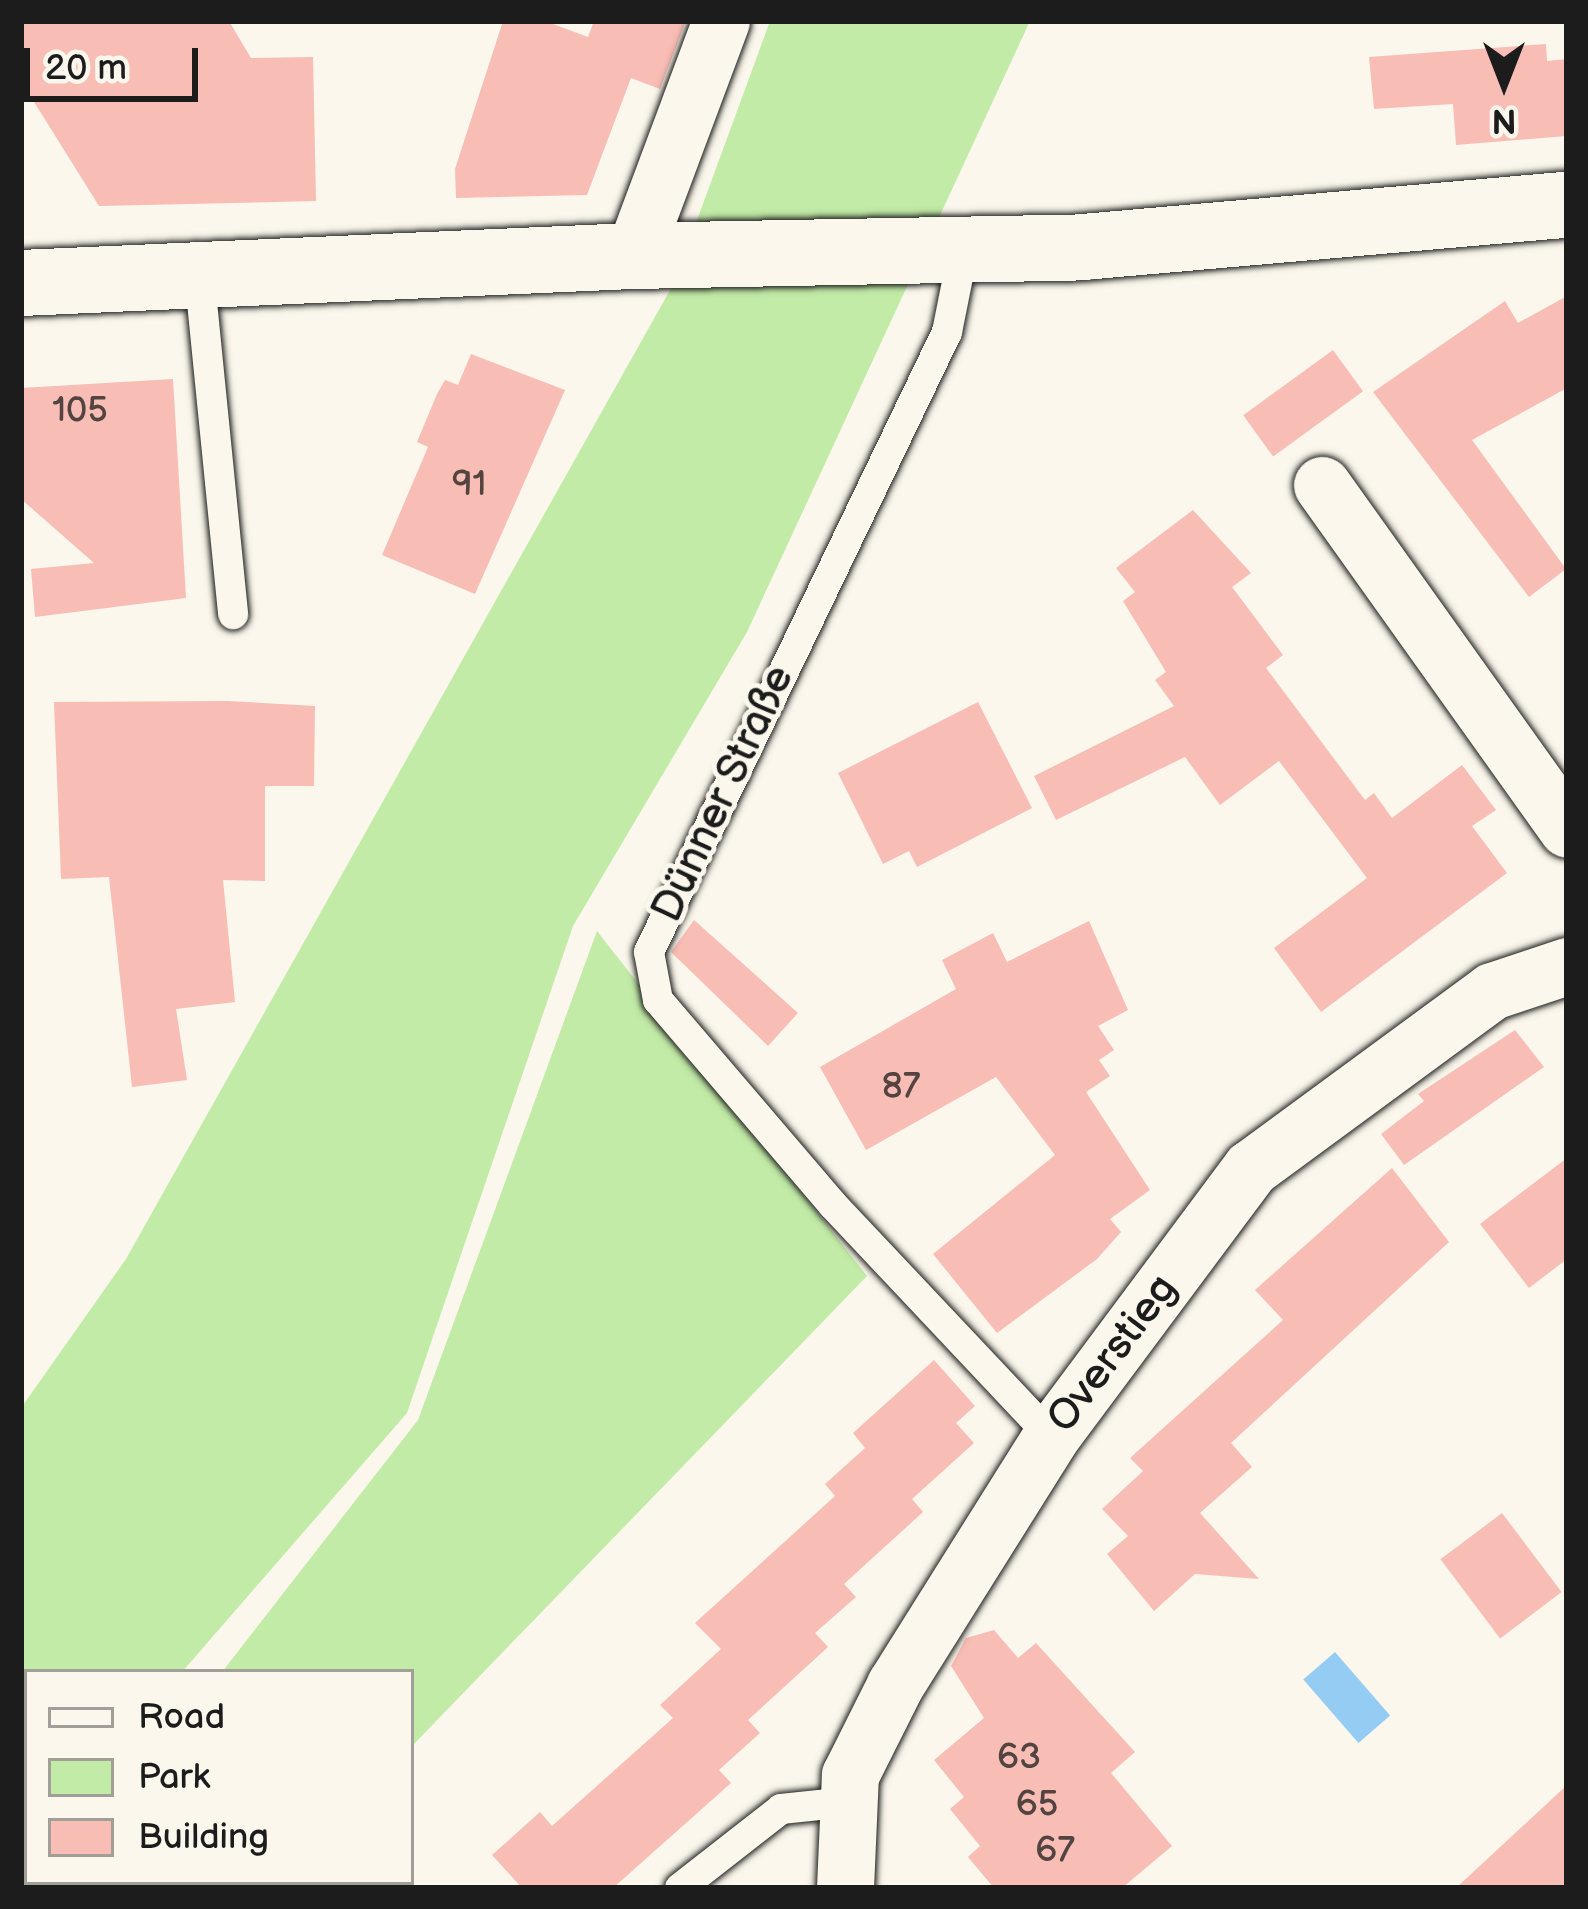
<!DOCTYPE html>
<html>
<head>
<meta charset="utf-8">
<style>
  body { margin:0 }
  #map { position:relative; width:1588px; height:1909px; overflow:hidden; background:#fbf7ec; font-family:"Balsamiq Sans",sans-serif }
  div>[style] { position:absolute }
  .green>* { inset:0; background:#c2eba7 }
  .water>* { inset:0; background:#95ccf4; transform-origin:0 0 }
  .building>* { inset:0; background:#f8bdb4; transform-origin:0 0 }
  .roads { filter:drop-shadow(0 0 3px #1c1c1c) drop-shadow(0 0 3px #1c1c1c) }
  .service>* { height:30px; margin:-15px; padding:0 15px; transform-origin:15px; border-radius:15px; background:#fbf7ec }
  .minor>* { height:57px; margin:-28.5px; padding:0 28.5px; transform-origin:28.5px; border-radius:28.5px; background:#fbf7ec }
  .tertiary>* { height:66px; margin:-33px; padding:0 33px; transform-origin:33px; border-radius:33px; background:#fbf7ec }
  span { translate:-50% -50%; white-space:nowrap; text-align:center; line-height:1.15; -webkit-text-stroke:10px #fbf7ec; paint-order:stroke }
  .number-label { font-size:36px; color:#534442 }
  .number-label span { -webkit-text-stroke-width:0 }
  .street-label { font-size:42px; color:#1c1c1c }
  .frame { position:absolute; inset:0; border:24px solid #1c1c1c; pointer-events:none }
  .legend { position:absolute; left:24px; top:1669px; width:390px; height:216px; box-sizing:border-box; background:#fbf7ec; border:3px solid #a29f99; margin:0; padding:15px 21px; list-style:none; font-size:36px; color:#1c1c1c }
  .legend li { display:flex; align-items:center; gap:24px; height:60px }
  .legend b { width:60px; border:3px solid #a29f99 }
  .north { position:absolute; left:1444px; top:24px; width:120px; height:120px; -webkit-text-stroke:9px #fbf7ec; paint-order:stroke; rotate:180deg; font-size:33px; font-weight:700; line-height:48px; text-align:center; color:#1c1c1c }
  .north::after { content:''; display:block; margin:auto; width:42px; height:54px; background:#1c1c1c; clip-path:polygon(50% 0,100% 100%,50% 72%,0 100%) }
  .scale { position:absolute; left:24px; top:48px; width:174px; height:54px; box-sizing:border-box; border:6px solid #1c1c1c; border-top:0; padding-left:15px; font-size:36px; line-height:42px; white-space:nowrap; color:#1c1c1c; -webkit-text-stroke:9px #fbf7ec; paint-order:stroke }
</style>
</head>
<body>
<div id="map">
  <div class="green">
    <div style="clip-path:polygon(770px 21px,1030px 21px,747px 632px,573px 926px,407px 1413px,182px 1672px,27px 1672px,21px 1858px,21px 1408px,126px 1259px,674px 283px)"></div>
    <div style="clip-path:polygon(597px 931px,867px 1276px,411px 1747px,411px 1672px,222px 1672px,418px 1420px)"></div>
  </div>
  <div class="water">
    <div style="left:1335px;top:1652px;width:84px;height:42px;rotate:49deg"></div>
  </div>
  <div class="building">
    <div style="clip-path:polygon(21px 21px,229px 21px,251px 58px,313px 57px,316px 201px,99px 206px,21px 81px)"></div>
    <div style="clip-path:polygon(503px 21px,545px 21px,588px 37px,594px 21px,686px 21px,660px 89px,631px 78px,587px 195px,456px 198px,455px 169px)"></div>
    <div style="clip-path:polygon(1546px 44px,1547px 61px,1567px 59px,1567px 136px,1456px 145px,1453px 104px,1374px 109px,1369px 57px)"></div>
    <div style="clip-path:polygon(1567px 296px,1567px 388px,1472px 440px,1566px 569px,1529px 597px,1373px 392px,1505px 301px,1518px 323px)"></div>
    <div style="left:1333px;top:350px;width:51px;height:111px;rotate:54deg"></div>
    <div style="clip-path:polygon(471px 354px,565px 390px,475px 594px,382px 555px,428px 447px,417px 442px,437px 394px,445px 380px,458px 385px)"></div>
    <div style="clip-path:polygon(173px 379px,186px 598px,35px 617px,31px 569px,94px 563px,21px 499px,21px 388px)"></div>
    <div style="clip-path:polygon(1193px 510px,1251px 573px,1232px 587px,1283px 655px,1266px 668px,1365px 800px,1374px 793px,1392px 818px,1462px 765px,1496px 810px,1472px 826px,1507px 873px,1321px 1012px,1274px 948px,1367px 878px,1279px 761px,1220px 805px,1185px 757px,1056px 820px,1034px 776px,1174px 706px,1155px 680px,1166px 672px,1123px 601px,1135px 592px,1116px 568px)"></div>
    <div style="clip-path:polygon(228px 701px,315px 706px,314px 786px,265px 786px,265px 881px,223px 880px,235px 1002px,176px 1009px,187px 1080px,132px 1087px,109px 877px,61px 879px,54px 702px)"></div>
    <div style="clip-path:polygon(978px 702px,1032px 808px,917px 867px,909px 851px,883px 864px,838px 773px)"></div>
    <div style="clip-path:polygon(694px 920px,798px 1013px,768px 1046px,671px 952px)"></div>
    <div style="clip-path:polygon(1089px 921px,1128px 1010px,1098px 1026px,1114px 1050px,1099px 1060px,1110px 1076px,1086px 1092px,1150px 1190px,1110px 1219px,1121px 1232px,1097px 1259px,997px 1333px,933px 1254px,1055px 1155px,996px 1077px,866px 1150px,820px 1067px,956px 989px,942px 960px,993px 933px,1007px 962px)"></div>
    <div style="clip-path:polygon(1515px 1030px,1544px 1067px,1404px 1165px,1381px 1134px,1424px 1101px,1418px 1094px)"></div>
    <div style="clip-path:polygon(1567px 1158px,1567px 1259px,1529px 1288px,1480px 1224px)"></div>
    <div style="clip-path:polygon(1392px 1168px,1449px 1242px,1231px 1443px,1252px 1467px,1200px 1513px,1259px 1579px,1195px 1574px,1154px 1611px,1107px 1554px,1128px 1536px,1102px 1509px,1143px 1471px,1130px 1458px,1283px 1320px,1255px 1290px)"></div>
    <div style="clip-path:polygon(934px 1360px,975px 1406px,956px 1423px,974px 1443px,912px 1499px,923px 1512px,844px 1584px,856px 1597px,815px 1633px,828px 1647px,748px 1720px,760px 1733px,719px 1770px,731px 1783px,613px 1888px,522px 1888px,492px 1855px,540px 1812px,552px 1826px,673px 1718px,660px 1705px,721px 1649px,695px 1623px,835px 1496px,825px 1484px,865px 1448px,853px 1433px)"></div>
    <div style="left:1502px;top:1513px;width:99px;height:77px;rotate:53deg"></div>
    <div style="clip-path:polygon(994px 1630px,1018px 1658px,1036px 1643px,1135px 1752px,1111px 1773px,1172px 1846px,1122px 1888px,994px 1888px,968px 1857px,980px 1846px,950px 1809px,964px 1797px,934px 1760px,984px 1718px,951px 1666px,966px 1638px)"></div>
    <div style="clip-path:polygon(1567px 1785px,1567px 1888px,1456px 1888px)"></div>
  </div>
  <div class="roads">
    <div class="service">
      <div style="left:963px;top:252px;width:82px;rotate:101.3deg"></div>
      <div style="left:947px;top:332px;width:688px;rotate:115.67deg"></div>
      <div style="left:649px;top:952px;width:49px;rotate:79.4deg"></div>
      <div style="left:658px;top:1000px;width:270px;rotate:49.5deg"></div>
      <div style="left:833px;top:1205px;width:318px;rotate:46.7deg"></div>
      <div style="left:199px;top:272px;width:344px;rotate:84.3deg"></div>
      <div style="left:680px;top:1888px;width:128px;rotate:-38deg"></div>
      <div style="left:781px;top:1809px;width:67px;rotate:-6deg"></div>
    </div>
    <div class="minor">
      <div style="left:633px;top:256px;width:251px;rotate:-69.5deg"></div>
      <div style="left:1322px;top:485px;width:422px;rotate:54.5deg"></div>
      <div style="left:845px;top:1888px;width:113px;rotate:-87.5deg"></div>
      <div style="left:850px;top:1775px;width:101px;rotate:-63.4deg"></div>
      <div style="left:895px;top:1685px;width:294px;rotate:-57.9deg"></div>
      <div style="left:1051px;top:1436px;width:334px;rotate:-53.3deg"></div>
      <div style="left:1251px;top:1168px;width:299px;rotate:-36.3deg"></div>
      <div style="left:1492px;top:991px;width:79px;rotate:-18.4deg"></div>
    </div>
    <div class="tertiary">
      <div style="left:21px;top:283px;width:613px;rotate:-2.53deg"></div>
      <div style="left:633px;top:256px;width:450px;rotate:-1.1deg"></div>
      <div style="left:1083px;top:247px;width:486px;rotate:-5deg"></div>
    </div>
  </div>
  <div class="number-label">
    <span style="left:80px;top:411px">105</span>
    <span style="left:469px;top:485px">91</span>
    <span style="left:901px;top:1087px">87</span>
    <span style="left:1019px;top:1758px">63</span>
    <span style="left:1037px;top:1805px">65</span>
    <span style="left:1055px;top:1851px">67</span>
  </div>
  <div class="street-label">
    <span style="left:724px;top:794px;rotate:-65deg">Dünner Straße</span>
    <span style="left:1113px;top:1354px;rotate:-53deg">Overstieg</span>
  </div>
  <div class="frame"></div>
  <ul class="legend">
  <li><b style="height:15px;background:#fbf7ec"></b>Road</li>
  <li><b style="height:33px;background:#c2eba7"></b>Park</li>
  <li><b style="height:33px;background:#f8bdb4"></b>Building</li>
  </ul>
  <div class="north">N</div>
  <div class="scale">20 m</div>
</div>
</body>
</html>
